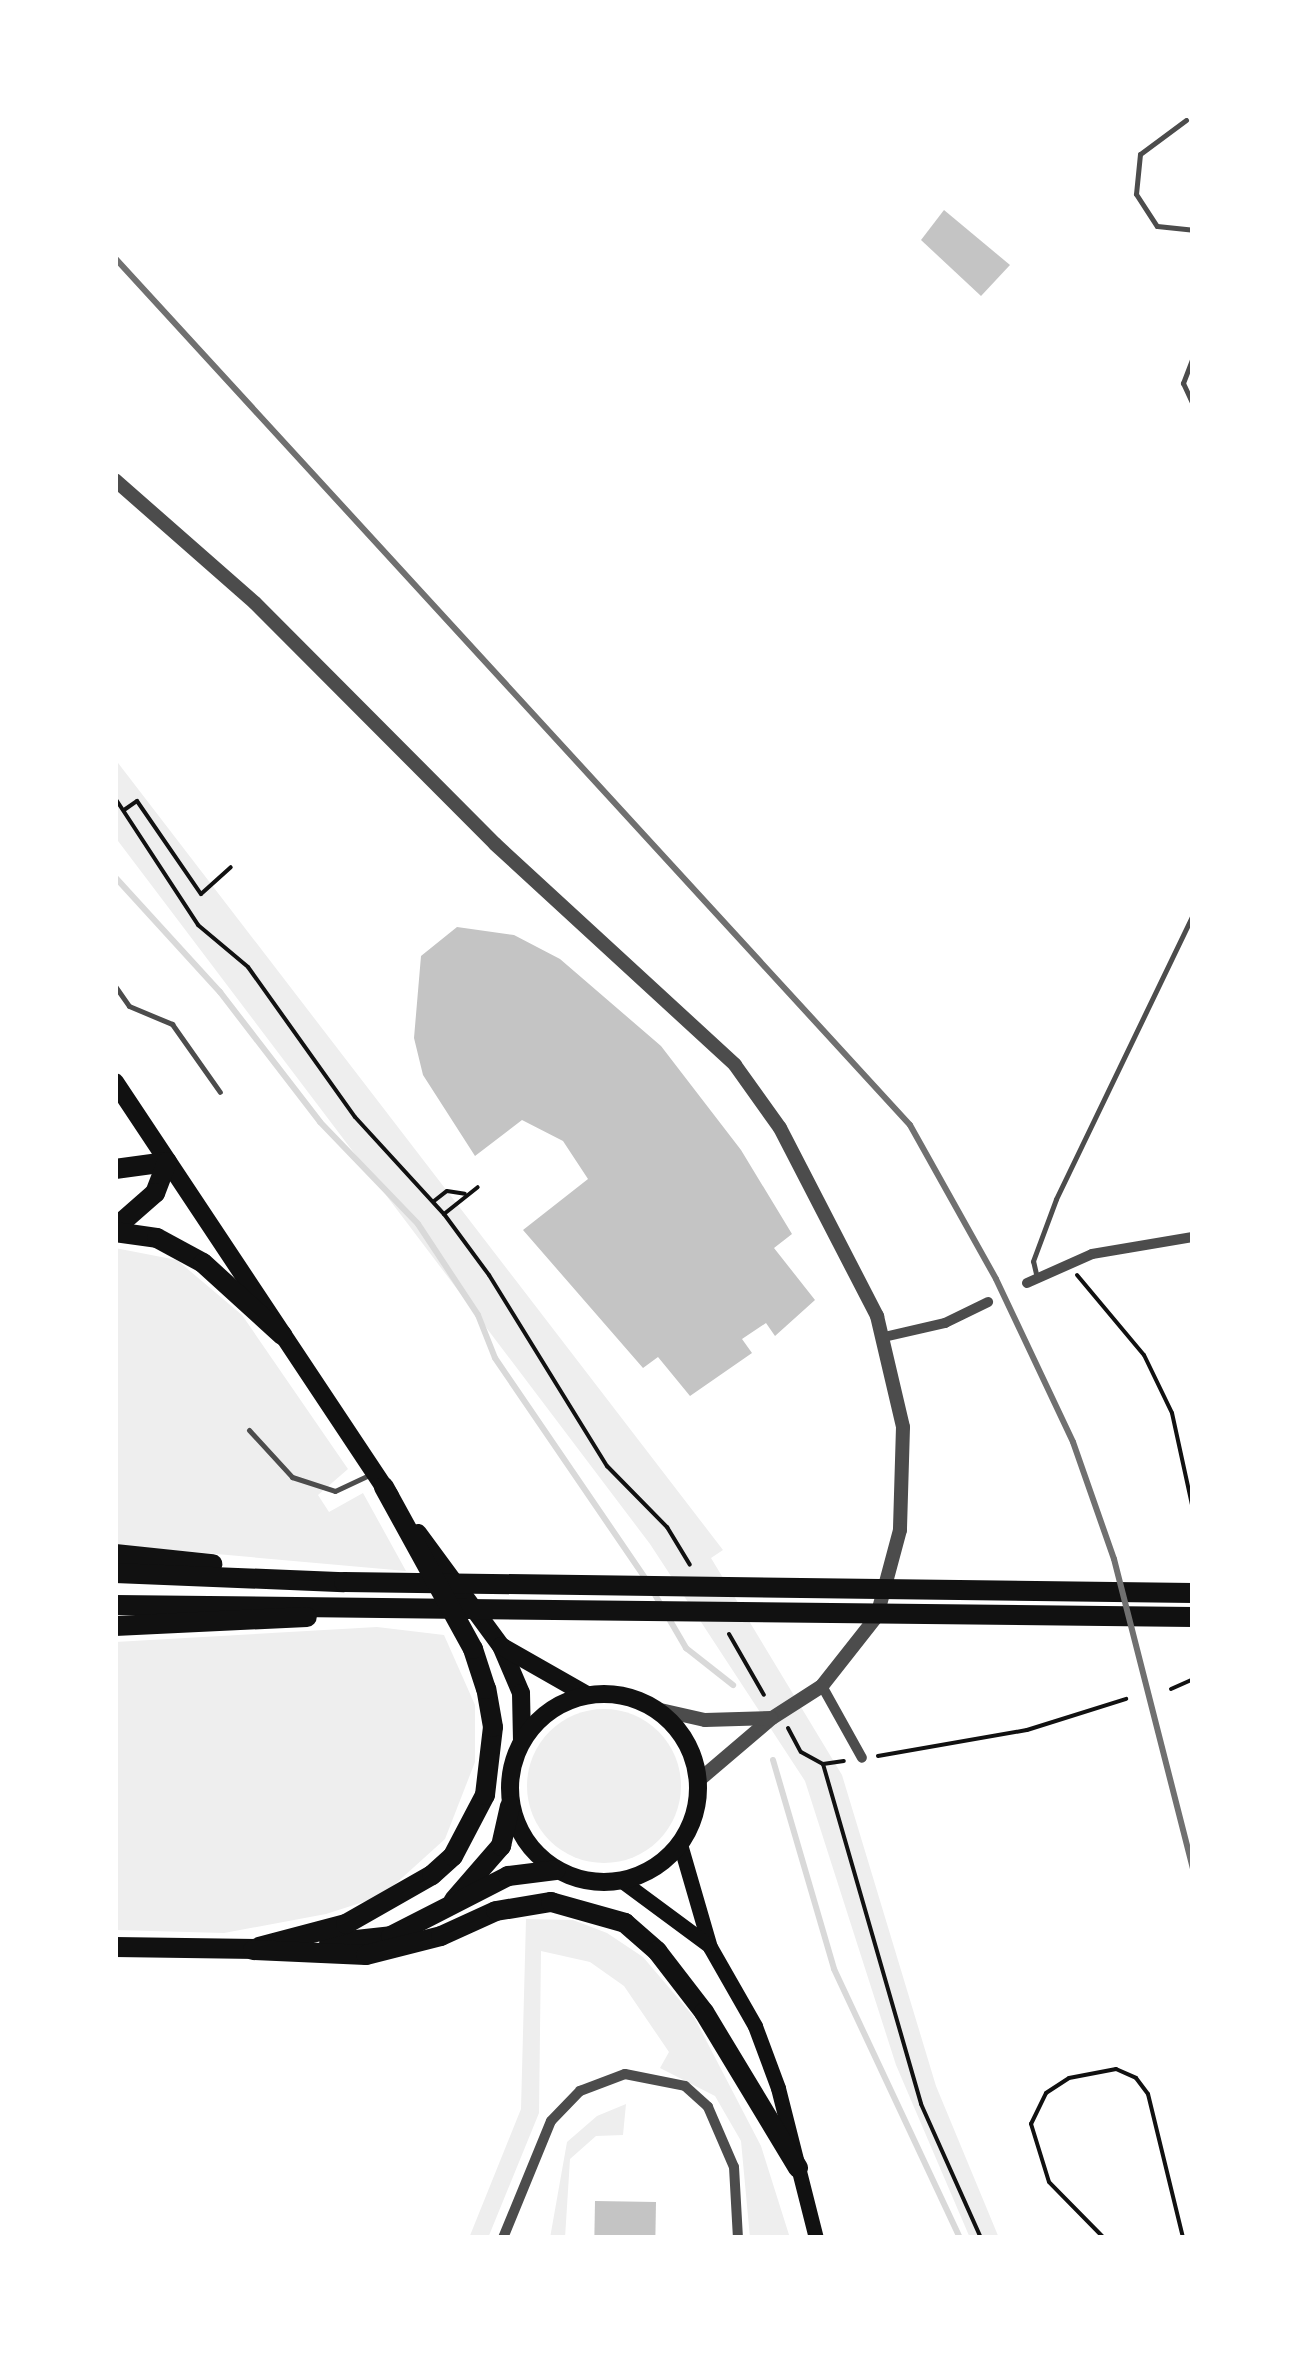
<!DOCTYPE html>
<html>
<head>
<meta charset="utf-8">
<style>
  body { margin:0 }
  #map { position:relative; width:1308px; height:2353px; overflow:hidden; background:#fff; font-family:"DM Sans",sans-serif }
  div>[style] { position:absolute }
  .green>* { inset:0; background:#eee }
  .round { border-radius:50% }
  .stream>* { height:6px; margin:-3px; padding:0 3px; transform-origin:3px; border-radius:3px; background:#d9d9d9 }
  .building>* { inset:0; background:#c4c4c4; transform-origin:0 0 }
  .path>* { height:4px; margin:-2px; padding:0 2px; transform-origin:2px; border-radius:2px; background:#111 }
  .service>* { height:5px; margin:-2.5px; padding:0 2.5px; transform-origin:2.5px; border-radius:2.5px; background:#4c4c4c }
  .minor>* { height:10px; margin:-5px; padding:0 5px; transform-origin:5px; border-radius:5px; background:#4c4c4c }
  .tertiary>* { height:14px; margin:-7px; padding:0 7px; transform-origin:7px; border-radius:7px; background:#4c4c4c }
  .secondary>* { height:15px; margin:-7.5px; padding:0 7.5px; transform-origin:7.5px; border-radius:7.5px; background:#111 }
  .primary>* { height:18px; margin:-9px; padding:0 9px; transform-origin:9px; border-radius:9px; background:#111 }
  .primary>.ring { margin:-9px; padding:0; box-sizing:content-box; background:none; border:18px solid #111; border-radius:50% }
  .motorway>* { height:20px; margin:-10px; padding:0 10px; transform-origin:10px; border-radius:10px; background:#111 }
  .rail>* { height:6px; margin:-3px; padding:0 3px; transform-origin:3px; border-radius:3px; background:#707070 }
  span { translate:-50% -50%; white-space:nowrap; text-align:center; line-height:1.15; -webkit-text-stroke:8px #fff; paint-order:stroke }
  .frame { position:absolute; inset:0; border:118px solid #fff; pointer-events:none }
</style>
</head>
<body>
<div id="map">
  <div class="green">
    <div style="clip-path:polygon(115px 759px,723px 1550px,711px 1558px,842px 1775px,936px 2086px,999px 2238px,970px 2238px,896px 2065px,805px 1781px,650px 1544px,115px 837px)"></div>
    <div style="clip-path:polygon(115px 1248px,177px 1260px,242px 1315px,348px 1469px,318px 1495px,329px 1512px,363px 1493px,406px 1571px,115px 1545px)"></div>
    <div style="clip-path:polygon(377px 1627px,444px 1635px,475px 1705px,475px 1762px,445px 1839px,382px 1896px,326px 1914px,224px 1933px,115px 1930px,115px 1642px)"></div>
    <div class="round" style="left:527px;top:1709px;width:154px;height:154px"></div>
    <div style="clip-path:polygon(526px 1919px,573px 1920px,607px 1933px,643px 1957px,694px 2017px,761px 2146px,790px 2238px,750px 2238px,741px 2141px,715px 2096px,660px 2068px,669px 2052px,624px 1986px,590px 1962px,541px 1951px,539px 2113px,488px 2238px,469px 2238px,521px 2109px)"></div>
    <div style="clip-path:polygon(626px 2104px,623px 2135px,596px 2136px,570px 2159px,565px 2238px,550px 2238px,567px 2142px,597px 2116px)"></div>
  </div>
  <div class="stream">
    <div style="left:115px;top:877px;width:156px;rotate:47.6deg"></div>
    <div style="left:220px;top:992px;width:164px;rotate:52.4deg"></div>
    <div style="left:320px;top:1122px;width:141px;rotate:46.1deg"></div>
    <div style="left:418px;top:1224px;width:109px;rotate:56.6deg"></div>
    <div style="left:478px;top:1315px;width:46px;rotate:68.4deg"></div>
    <div style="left:495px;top:1358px;width:271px;rotate:55.7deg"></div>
    <div style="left:654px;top:1593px;width:64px;rotate:59.8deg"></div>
    <div style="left:686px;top:1648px;width:60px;rotate:38.2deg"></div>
    <div style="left:773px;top:1760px;width:218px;rotate:73.7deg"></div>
    <div style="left:834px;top:1969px;width:297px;rotate:64.9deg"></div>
  </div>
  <div class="building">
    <div style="clip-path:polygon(944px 210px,1010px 265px,981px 296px,921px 240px)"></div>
    <div style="clip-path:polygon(457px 927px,514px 935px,560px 959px,661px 1046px,741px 1150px,792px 1234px,774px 1248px,815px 1300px,775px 1336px,766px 1323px,742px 1339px,752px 1353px,690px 1396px,658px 1357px,643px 1368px,523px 1230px,588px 1179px,563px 1141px,522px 1120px,475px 1156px,423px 1075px,414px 1038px,421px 956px)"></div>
    <div style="left:595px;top:2201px;width:61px;height:37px;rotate:1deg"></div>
  </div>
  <div class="path">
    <div style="left:115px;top:798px;width:152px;rotate:56.8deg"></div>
    <div style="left:198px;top:925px;width:65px;rotate:40deg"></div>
    <div style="left:248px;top:967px;width:184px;rotate:54.5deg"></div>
    <div style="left:355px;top:1117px;width:132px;rotate:47.5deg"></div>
    <div style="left:444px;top:1214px;width:76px;rotate:53.6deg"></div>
    <div style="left:489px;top:1275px;width:225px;rotate:58.3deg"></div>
    <div style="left:607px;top:1466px;width:86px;rotate:45.5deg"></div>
    <div style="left:667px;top:1527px;width:44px;rotate:58.8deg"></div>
    <div style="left:124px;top:810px;width:16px;rotate:-35deg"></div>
    <div style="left:137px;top:801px;width:113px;rotate:55.5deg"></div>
    <div style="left:201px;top:894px;width:40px;rotate:-42deg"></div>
    <div style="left:434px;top:1201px;width:16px;rotate:-38deg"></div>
    <div style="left:447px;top:1191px;width:18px;rotate:9deg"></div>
    <div style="left:444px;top:1214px;width:43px;rotate:-38.5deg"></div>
    <div style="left:1077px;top:1275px;width:104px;rotate:50.1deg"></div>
    <div style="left:1144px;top:1355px;width:64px;rotate:64.2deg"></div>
    <div style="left:1172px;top:1413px;width:98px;rotate:77.7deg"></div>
    <div style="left:729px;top:1634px;width:70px;rotate:60.2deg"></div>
    <div style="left:1171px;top:1689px;width:24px;rotate:-24deg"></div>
    <div style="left:788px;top:1728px;width:27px;rotate:62deg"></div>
    <div style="left:801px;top:1752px;width:25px;rotate:29deg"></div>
    <div style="left:823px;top:1764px;width:21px;rotate:-8deg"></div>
    <div style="left:878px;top:1756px;width:151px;rotate:-9.9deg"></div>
    <div style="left:1027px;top:1730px;width:104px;rotate:-17.4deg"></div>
    <div style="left:823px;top:1764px;width:354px;rotate:73.9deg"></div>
    <div style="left:921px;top:2104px;width:147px;rotate:65.9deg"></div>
    <div style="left:1104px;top:2238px;width:78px;rotate:-134.5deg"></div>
    <div style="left:1049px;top:2182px;width:61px;rotate:-107.2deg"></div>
    <div style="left:1031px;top:2124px;width:34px;rotate:-64deg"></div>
    <div style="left:1046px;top:2093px;width:27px;rotate:-33deg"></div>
    <div style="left:1069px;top:2078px;width:48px;rotate:-10.8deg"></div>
    <div style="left:1116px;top:2069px;width:22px;rotate:24deg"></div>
    <div style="left:1136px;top:2078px;width:20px;rotate:53deg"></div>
    <div style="left:1148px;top:2094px;width:148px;rotate:76.3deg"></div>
  </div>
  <div class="service">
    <div style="left:1186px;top:120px;width:57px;rotate:143.5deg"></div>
    <div style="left:1140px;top:154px;width:40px;rotate:95.7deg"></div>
    <div style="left:1136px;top:194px;width:38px;rotate:57deg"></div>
    <div style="left:1157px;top:226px;width:36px;rotate:6deg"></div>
    <div style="left:1193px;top:357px;width:28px;rotate:111deg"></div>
    <div style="left:1183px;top:383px;width:23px;rotate:65deg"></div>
    <div style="left:115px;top:986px;width:24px;rotate:55deg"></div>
    <div style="left:129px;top:1006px;width:47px;rotate:22.7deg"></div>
    <div style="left:172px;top:1024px;width:83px;rotate:54.8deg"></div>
    <div style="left:1037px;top:1278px;width:17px;rotate:-103deg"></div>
    <div style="left:1033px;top:1261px;width:66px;rotate:-69.6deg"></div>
    <div style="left:1056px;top:1199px;width:316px;rotate:-64.3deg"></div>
    <div style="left:249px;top:1430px;width:64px;rotate:47.5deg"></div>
    <div style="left:292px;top:1477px;width:45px;rotate:18deg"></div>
    <div style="left:335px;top:1491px;width:40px;rotate:-25deg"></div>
  </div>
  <div class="minor">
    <div style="left:1027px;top:1283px;width:71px;rotate:-24deg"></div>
    <div style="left:1092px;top:1254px;width:102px;rotate:-9.6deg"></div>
    <div style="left:884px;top:1337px;width:63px;rotate:-12.9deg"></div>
    <div style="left:945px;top:1323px;width:48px;rotate:-26deg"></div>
    <div style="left:822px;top:1686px;width:82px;rotate:60.9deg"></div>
    <div style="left:503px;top:2238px;width:126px;rotate:-67.7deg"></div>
    <div style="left:551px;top:2121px;width:42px;rotate:-46deg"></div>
    <div style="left:580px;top:2091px;width:48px;rotate:-20.7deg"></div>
    <div style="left:625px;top:2074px;width:61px;rotate:11.3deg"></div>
    <div style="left:685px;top:2086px;width:31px;rotate:42deg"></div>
    <div style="left:708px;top:2107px;width:65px;rotate:66.6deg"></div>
    <div style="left:734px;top:2167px;width:71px;rotate:86.8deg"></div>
  </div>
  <div class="tertiary">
    <div style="left:115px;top:480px;width:186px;rotate:41.3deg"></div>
    <div style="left:255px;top:603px;width:340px;rotate:45.1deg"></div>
    <div style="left:495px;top:844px;width:326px;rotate:42.6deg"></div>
    <div style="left:735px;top:1065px;width:77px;rotate:54.5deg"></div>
    <div style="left:780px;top:1128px;width:212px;rotate:62.7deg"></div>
    <div style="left:877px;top:1316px;width:114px;rotate:76.8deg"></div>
    <div style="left:903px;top:1427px;width:103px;rotate:91.7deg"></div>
    <div style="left:900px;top:1530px;width:89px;rotate:105deg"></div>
    <div style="left:877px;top:1616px;width:89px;rotate:128.2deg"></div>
    <div style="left:822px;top:1686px;width:59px;rotate:147.4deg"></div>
    <div style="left:772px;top:1718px;width:97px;rotate:139.6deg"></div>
    <div style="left:656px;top:1709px;width:50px;rotate:12.7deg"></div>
    <div style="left:705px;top:1720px;width:66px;rotate:-1.7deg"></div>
  </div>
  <div class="secondary">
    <div style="left:680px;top:1844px;width:107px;rotate:73.8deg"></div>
    <div style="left:710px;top:1947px;width:91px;rotate:60.3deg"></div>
    <div style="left:755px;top:2026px;width:66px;rotate:69.6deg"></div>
    <div style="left:778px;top:2088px;width:155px;rotate:75.8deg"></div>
    <div style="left:622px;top:1881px;width:106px;rotate:36.5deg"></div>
  </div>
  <div class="primary">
    <div style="left:115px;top:1082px;width:497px;rotate:56.4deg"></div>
    <div style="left:418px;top:1533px;width:140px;rotate:53.7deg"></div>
    <div style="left:501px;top:1646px;width:51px;rotate:66.9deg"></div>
    <div style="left:521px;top:1693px;width:48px;rotate:88.8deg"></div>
    <div style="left:501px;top:1646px;width:99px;rotate:29.7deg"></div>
    <div class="ring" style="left:510px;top:1694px;width:170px;height:170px"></div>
  </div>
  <div class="motorway">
    <div style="left:115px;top:1169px;width:52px;rotate:-7.7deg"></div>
    <div style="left:167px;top:1162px;width:33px;rotate:111deg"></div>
    <div style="left:155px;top:1193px;width:53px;rotate:138.8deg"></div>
    <div style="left:115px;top:1232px;width:42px;rotate:8.1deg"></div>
    <div style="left:157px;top:1238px;width:52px;rotate:28.5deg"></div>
    <div style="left:203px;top:1263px;width:107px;rotate:42.3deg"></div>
    <div style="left:115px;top:1554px;width:98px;rotate:5.9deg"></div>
    <div style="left:115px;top:1573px;width:229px;rotate:2.3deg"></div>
    <div style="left:344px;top:1582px;width:849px;rotate:0.74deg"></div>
    <div style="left:115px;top:1605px;width:1078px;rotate:0.64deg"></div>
    <div style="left:115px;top:1626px;width:192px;rotate:-2.7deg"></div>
    <div style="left:454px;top:1900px;width:72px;rotate:-49deg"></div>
    <div style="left:501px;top:1846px;width:41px;rotate:-77.3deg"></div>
    <div style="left:329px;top:1943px;width:62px;rotate:-6.4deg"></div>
    <div style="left:391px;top:1936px;width:131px;rotate:-27.1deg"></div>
    <div style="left:508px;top:1876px;width:48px;rotate:-7.1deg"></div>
    <div style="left:115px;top:1947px;width:150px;rotate:0.8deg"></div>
    <div style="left:259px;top:1947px;width:90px;rotate:-14.8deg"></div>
    <div style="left:346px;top:1924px;width:99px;rotate:-29.7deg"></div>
    <div style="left:432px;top:1875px;width:28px;rotate:-42deg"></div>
    <div style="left:453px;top:1856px;width:69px;rotate:-62.3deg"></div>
    <div style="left:485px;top:1795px;width:68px;rotate:-83.3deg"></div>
    <div style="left:493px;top:1727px;width:39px;rotate:-100deg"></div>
    <div style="left:486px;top:1689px;width:42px;rotate:-108deg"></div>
    <div style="left:473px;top:1649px;width:185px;rotate:-118.8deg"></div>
    <div style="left:253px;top:1950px;width:113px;rotate:2.5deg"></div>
    <div style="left:366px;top:1955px;width:77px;rotate:-14.2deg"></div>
    <div style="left:441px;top:1936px;width:60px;rotate:-24.4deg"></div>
    <div style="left:496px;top:1911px;width:56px;rotate:-9.3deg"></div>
    <div style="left:551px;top:1902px;width:77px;rotate:15.8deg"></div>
    <div style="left:625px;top:1923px;width:43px;rotate:41.2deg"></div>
    <div style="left:657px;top:1951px;width:77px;rotate:52.4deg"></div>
    <div style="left:704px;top:2012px;width:182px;rotate:58.9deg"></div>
  </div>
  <div class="rail">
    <div style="left:115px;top:258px;width:1176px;rotate:47.48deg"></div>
    <div style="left:910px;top:1125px;width:176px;rotate:60.8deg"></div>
    <div style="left:996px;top:1279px;width:180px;rotate:64.7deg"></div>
    <div style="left:1073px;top:1442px;width:124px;rotate:70.7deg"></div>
    <div style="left:1114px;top:1559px;width:320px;rotate:75.7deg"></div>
  </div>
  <div class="frame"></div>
</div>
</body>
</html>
